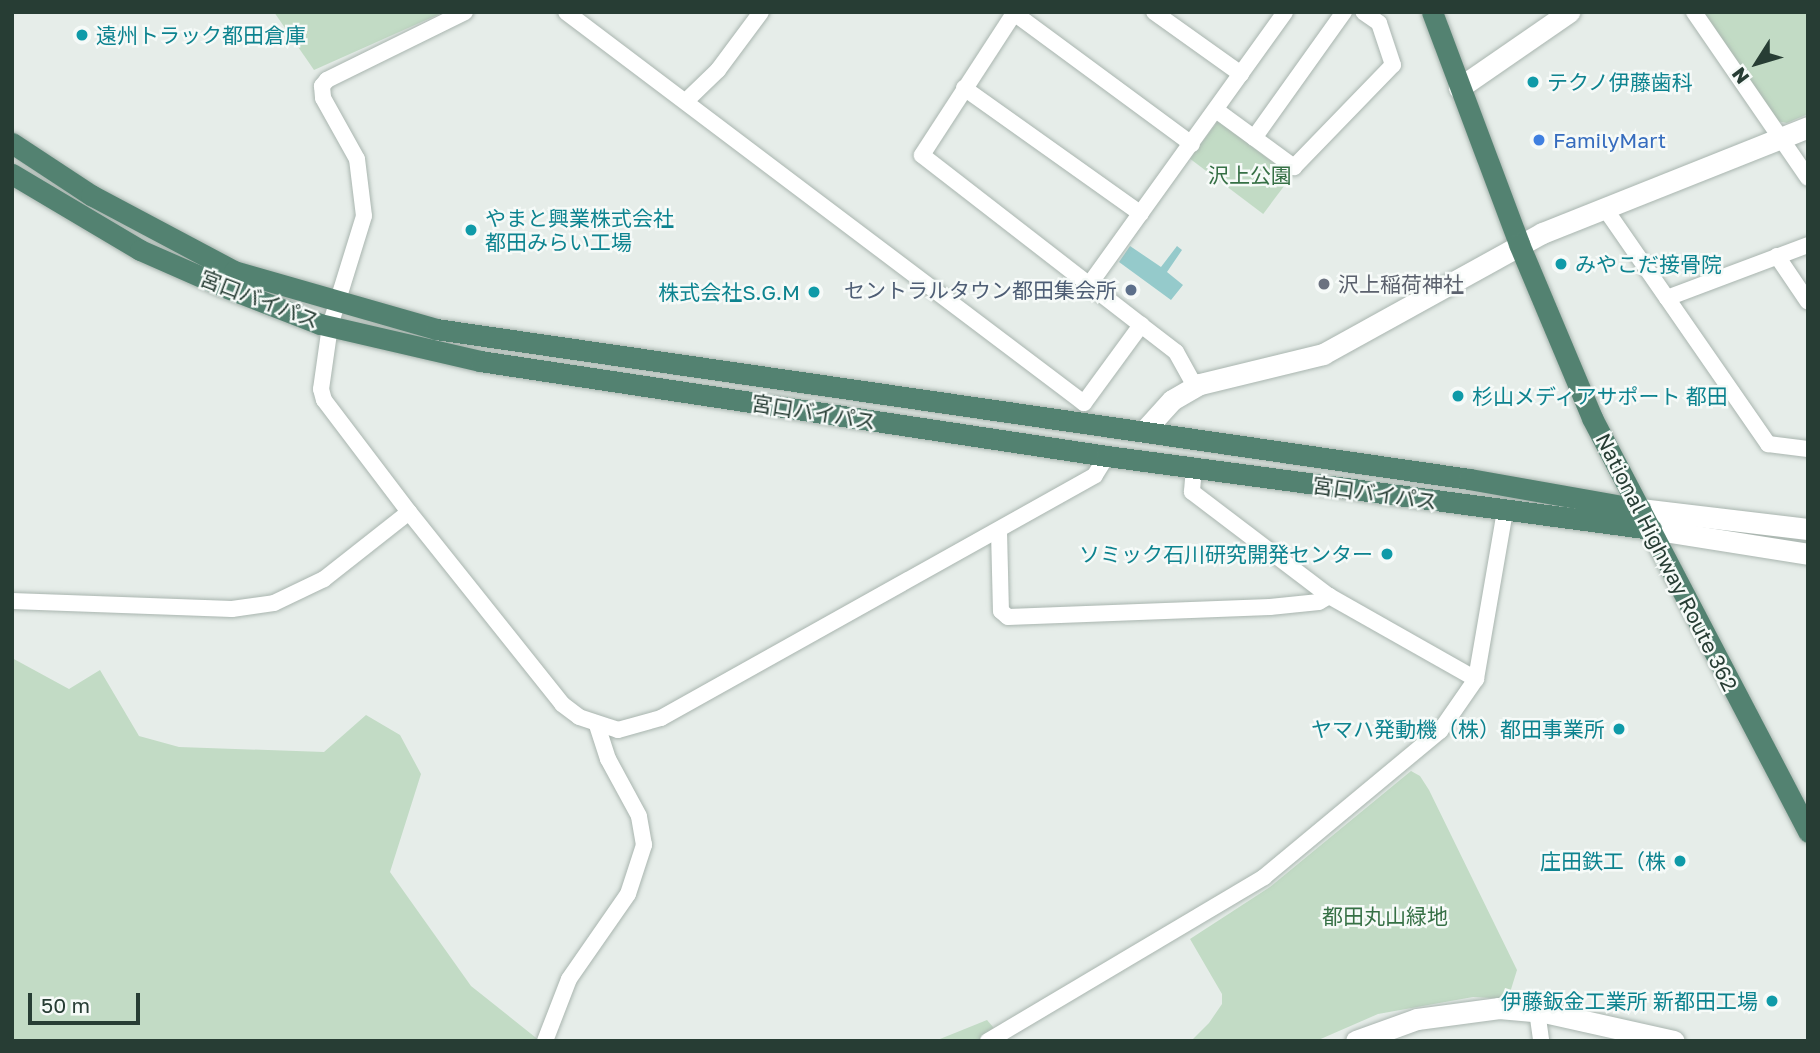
<!DOCTYPE html>
<html>
<head>
<meta charset="utf-8">
<style>
  body { margin:0 }
  #map { position:relative; width:1820px; height:1053px; overflow:hidden; background:#e6ede9; font-family:"Golos Text","Noto Sans JP",sans-serif }
  div>[style] { position:absolute }
  .green>* { inset:0; background:#c2dbc5; transform-origin:0 0 }
  .water>* { inset:0; background:#95cacb }
  .roads { filter:drop-shadow(0 0 2px #a9b5af) drop-shadow(0 0 2px #a9b5af) }
  .minor>* { height:16px; margin:-8px; padding:0 8px; transform-origin:8px; border-radius:8px; background:#fff }
  .tertiary>* { height:21px; margin:-10.5px; padding:0 10.5px; transform-origin:10.5px; border-radius:10.5px; background:#fff }
  .trunk>* { height:21px; margin:-10.5px; padding:0 10.5px; transform-origin:10.5px; border-radius:10.5px; background:#538271 }
  .dots>* { width:19px; height:19px; translate:-50% -50%; box-sizing:border-box; border:4px solid #f6faf8; border-radius:50% }
  span { translate:-50% -50%; white-space:nowrap; text-align:center; line-height:1.15; -webkit-text-stroke:5px #f6faf8; paint-order:stroke }
  .culture-label { font-size:21px; color:#0d838f }
  .left { translate:0 -50%; text-align:left }
  .right { translate:-100% -50%; text-align:right }
  .shop-label { font-size:21px; color:#366cbe }
  .park-label { font-size:21px; color:#367045 }
  .worship-label { font-size:21px; color:#5b616d }
  .service-label { font-size:21px; color:#4e5e75 }
  .street-label { font-size:21px; color:#273d34 }
  .frame { position:absolute; inset:0; border:14px solid #273d34; pointer-events:none }
  .north { position:absolute; left:1722px; top:28px; width:70px; height:70px; -webkit-text-stroke:5px #f6faf8; paint-order:stroke; rotate:233deg; font-size:19px; font-weight:700; line-height:28px; text-align:center; color:#273d34 }
  .north::after { content:''; display:block; margin:auto; width:24px; height:32px; background:#273d34; clip-path:polygon(50% 0,100% 100%,50% 72%,0 100%) }
  .scale { position:absolute; left:28px; top:993px; width:112px; height:32px; box-sizing:border-box; border:4px solid #273d34; border-top:0; padding-left:9px; font-size:21px; line-height:24px; white-space:nowrap; color:#273d34; -webkit-text-stroke:5px #f6faf8; paint-order:stroke }
</style>
</head>
<body>
<div id="map">
  <div class="green">
    <div style="clip-path:polygon(274px 12px,444px 12px,314px 70px)"></div>
    <div style="clip-path:polygon(1702px 12px,1808px 12px,1808px 114px,1787px 123px,1777px 121px)"></div>
    <div style="left:1218px;top:121px;width:92px;height:47px;rotate:37deg"></div>
    <div style="clip-path:polygon(12px 658px,69px 689px,100px 670px,139px 736px,179px 747px,324px 752px,366px 715px,400px 735px,421px 774px,390px 872px,471px 986px,540px 1041px,12px 1041px)"></div>
    <div style="clip-path:polygon(1411px 771px,1420px 776px,1429px 790px,1517px 970px,1508px 999px,1473px 997px,1378px 1014px,1316px 1041px,1191px 1041px,1209px 1023px,1222px 1004px,1222px 994px,1190px 939px,1270px 887px)"></div>
    <div style="clip-path:polygon(987px 1020px,1005px 1041px,935px 1041px)"></div>
  </div>
  <div class="water">
    <div style="clip-path:polygon(1130px 246px,1161px 267px,1177px 246px,1182px 250px,1167px 272px,1183px 285px,1171px 300px,1119px 262px)"></div>
  </div>
  <div class="roads">
    <div class="minor">
      <div style="left:465px;top:12px;width:154px;rotate:153.8deg"></div>
      <div style="left:327px;top:80px;width:8px;rotate:130deg"></div>
      <div style="left:322px;top:86px;width:12px;rotate:85deg"></div>
      <div style="left:323px;top:98px;width:70px;rotate:60.9deg"></div>
      <div style="left:357px;top:159px;width:57px;rotate:83deg"></div>
      <div style="left:364px;top:216px;width:115px;rotate:107.2deg"></div>
      <div style="left:330px;top:326px;width:64px;rotate:98.1deg"></div>
      <div style="left:321px;top:389px;width:11px;rotate:75deg"></div>
      <div style="left:324px;top:400px;width:141px;rotate:52.8deg"></div>
      <div style="left:409px;top:512px;width:246px;rotate:51.4deg"></div>
      <div style="left:562px;top:704px;width:21px;rotate:37deg"></div>
      <div style="left:579px;top:717px;width:41px;rotate:18.4deg"></div>
      <div style="left:618px;top:730px;width:45px;rotate:-15.6deg"></div>
      <div style="left:661px;top:718px;width:497px;rotate:-29.2deg"></div>
      <div style="left:1095px;top:475px;width:22px;rotate:-58deg"></div>
      <div style="left:566px;top:12px;width:649px;rotate:37.05deg"></div>
      <div style="left:1084px;top:403px;width:97px;rotate:-53.8deg"></div>
      <div style="left:1141px;top:325px;width:277px;rotate:-142.2deg"></div>
      <div style="left:922px;top:155px;width:171px;rotate:-57deg"></div>
      <div style="left:1154px;top:12px;width:107px;rotate:35.5deg"></div>
      <div style="left:1694px;top:12px;width:201px;rotate:55.5deg"></div>
      <div style="left:1014px;top:13px;width:221px;rotate:36.4deg"></div>
      <div style="left:964px;top:88px;width:217px;rotate:35.4deg"></div>
      <div style="left:686px;top:101px;width:45px;rotate:-44.1deg"></div>
      <div style="left:718px;top:70px;width:72px;rotate:-53.4deg"></div>
      <div style="left:1216px;top:110px;width:97px;rotate:36.2deg"></div>
      <div style="left:1294px;top:167px;width:142px;rotate:-45.9deg"></div>
      <div style="left:1393px;top:65px;width:44px;rotate:-108.4deg"></div>
      <div style="left:1379px;top:23px;width:19px;rotate:-145deg"></div>
      <div style="left:1254px;top:138px;width:155px;rotate:-54.5deg"></div>
      <div style="left:1606px;top:210px;width:107px;rotate:55.3deg"></div>
      <div style="left:1667px;top:298px;width:151px;rotate:-20.6deg"></div>
      <div style="left:1777px;top:256px;width:55px;rotate:56deg"></div>
      <div style="left:1089px;top:285px;width:336px;rotate:-54.3deg"></div>
      <div style="left:1667px;top:298px;width:178px;rotate:55.3deg"></div>
      <div style="left:1768px;top:444px;width:40px;rotate:7.1deg"></div>
      <div style="left:1141px;top:325px;width:44px;rotate:37.6deg"></div>
      <div style="left:1176px;top:352px;width:39px;rotate:61deg"></div>
      <div style="left:1194px;top:468px;width:24px;rotate:95deg"></div>
      <div style="left:1192px;top:492px;width:172px;rotate:37.2deg"></div>
      <div style="left:1329px;top:596px;width:169px;rotate:29.5deg"></div>
      <div style="left:999px;top:531px;width:80px;rotate:88.6deg"></div>
      <div style="left:1001px;top:611px;width:9px;rotate:41deg"></div>
      <div style="left:1008px;top:617px;width:262px;rotate:-2.2deg"></div>
      <div style="left:1270px;top:607px;width:49px;rotate:-5.8deg"></div>
      <div style="left:1319px;top:602px;width:12px;rotate:-31deg"></div>
      <div style="left:12px;top:601px;width:220px;rotate:2.1deg"></div>
      <div style="left:232px;top:609px;width:42px;rotate:-8.1deg"></div>
      <div style="left:274px;top:603px;width:55px;rotate:-25.6deg"></div>
      <div style="left:324px;top:579px;width:108px;rotate:-38.2deg"></div>
      <div style="left:1537px;top:1011px;width:30px;rotate:82deg"></div>
      <div style="left:545px;top:1041px;width:66px;rotate:-68.8deg"></div>
      <div style="left:569px;top:979px;width:103px;rotate:-55.2deg"></div>
      <div style="left:628px;top:894px;width:52px;rotate:-71.9deg"></div>
      <div style="left:644px;top:845px;width:29px;rotate:-100deg"></div>
      <div style="left:639px;top:816px;width:65px;rotate:-118.5deg"></div>
      <div style="left:608px;top:759px;width:35px;rotate:-108deg"></div>
      <div style="left:988px;top:1041px;width:321px;rotate:-30.7deg"></div>
      <div style="left:1264px;top:877px;width:229px;rotate:-39.7deg"></div>
      <div style="left:1440px;top:731px;width:63px;rotate:-55.3deg"></div>
      <div style="left:1476px;top:679px;width:170px;rotate:-80.2deg"></div>
    </div>
    <div class="tertiary">
      <div style="left:1459px;top:88px;width:134px;rotate:-34.6deg"></div>
      <div style="left:1143px;top:432px;width:43px;rotate:-47.8deg"></div>
      <div style="left:1172px;top:400px;width:32px;rotate:-30deg"></div>
      <div style="left:1200px;top:384px;width:127px;rotate:-13.7deg"></div>
      <div style="left:1323px;top:354px;width:250px;rotate:-28.9deg"></div>
      <div style="left:1542px;top:233px;width:286px;rotate:-21.7deg"></div>
      <div style="left:1640px;top:509px;width:169px;rotate:6.8deg"></div>
      <div style="left:1651px;top:529px;width:159px;rotate:9deg"></div>
      <div style="left:1356px;top:1041px;width:65px;rotate:-19.8deg"></div>
      <div style="left:1417px;top:1019px;width:83px;rotate:-7.6deg"></div>
      <div style="left:1499px;top:1008px;width:45px;rotate:5.1deg"></div>
      <div style="left:1544px;top:1012px;width:133px;rotate:12.6deg"></div>
    </div>
    <div class="trunk">
      <div style="left:1432px;top:12px;width:248px;rotate:69.4deg"></div>
      <div style="left:1519px;top:244px;width:189px;rotate:67.2deg"></div>
      <div style="left:1592px;top:418px;width:467px;rotate:62.4deg"></div>
      <div style="left:12px;top:143px;width:95px;rotate:33.4deg"></div>
      <div style="left:91px;top:195px;width:162px;rotate:28deg"></div>
      <div style="left:234px;top:271px;width:210px;rotate:16deg"></div>
      <div style="left:436px;top:329px;width:1044px;rotate:8.26deg"></div>
      <div style="left:1469px;top:479px;width:174px;rotate:10deg"></div>
      <div style="left:12px;top:174px;width:149px;rotate:30.7deg"></div>
      <div style="left:140px;top:250px;width:90px;rotate:23.7deg"></div>
      <div style="left:222px;top:286px;width:105px;rotate:21.2deg"></div>
      <div style="left:320px;top:324px;width:164px;rotate:13deg"></div>
      <div style="left:480px;top:361px;width:634px;rotate:8.62deg"></div>
      <div style="left:1107px;top:456px;width:549px;rotate:7.64deg"></div>
    </div>
  </div>
  <div class="dots">
    <div style="left:82px;top:35px;background:#0f9aa8"></div>
    <div style="left:1533px;top:82px;background:#0f9aa8"></div>
    <div style="left:1539px;top:140px;background:#3f7fe0"></div>
    <div style="left:471px;top:230px;background:#0f9aa8"></div>
    <div style="left:1561px;top:264px;background:#0f9aa8"></div>
    <div style="left:1324px;top:284px;background:#6b7280"></div>
    <div style="left:1131px;top:290px;background:#5c6f8a"></div>
    <div style="left:814px;top:292px;background:#0f9aa8"></div>
    <div style="left:1458px;top:396px;background:#0f9aa8"></div>
    <div style="left:1387px;top:554px;background:#0f9aa8"></div>
    <div style="left:1619px;top:729px;background:#0f9aa8"></div>
    <div style="left:1680px;top:861px;background:#0f9aa8"></div>
    <div style="left:1772px;top:1001px;background:#0f9aa8"></div>
  </div>
  <div class="culture-label">
    <span class="left" style="left:96px;top:35px">遠州トラック都田倉庫</span>
    <span class="left" style="left:1547px;top:82px">テクノ伊藤歯科</span>
    <span class="left" style="left:485px;top:230px">やまと興業株式会社<br>都田みらい工場</span>
    <span class="left" style="left:1575px;top:264px">みやこだ接骨院</span>
    <span class="right" style="left:800px;top:292px">株式会社S.G.M</span>
    <span class="left" style="left:1472px;top:396px">杉山メディアサポート 都田</span>
    <span class="right" style="left:1373px;top:554px">ソミック石川研究開発センター</span>
    <span class="right" style="left:1605px;top:729px">ヤマハ発動機（株）都田事業所</span>
    <span class="right" style="left:1666px;top:861px">庄田鉄工（株</span>
    <span class="right" style="left:1758px;top:1001px">伊藤鈑金工業所 新都田工場</span>
  </div>
  <div class="shop-label">
    <span class="left" style="left:1553px;top:140px">FamilyMart</span>
  </div>
  <div class="park-label">
    <span style="left:1250px;top:175px">沢上公園</span>
    <span style="left:1385px;top:916px">都田丸山緑地</span>
  </div>
  <div class="worship-label">
    <span class="left" style="left:1338px;top:284px">沢上稲荷神社</span>
  </div>
  <div class="service-label">
    <span class="right" style="left:1117px;top:290px">セントラルタウン都田集会所</span>
  </div>
  <div class="street-label">
    <span style="left:260px;top:299px;rotate:21deg">宮口バイパス</span>
    <span style="left:814px;top:412px;rotate:9deg">宮口バイパス</span>
    <span style="left:1375px;top:493px;rotate:8deg">宮口バイパス</span>
    <span style="left:1667px;top:562px;rotate:63deg">National Highway Route 362</span>
  </div>
  <div class="frame"></div>
  <div class="north">N</div>
  <div class="scale">50 m</div>
</div>
</body>
</html>
